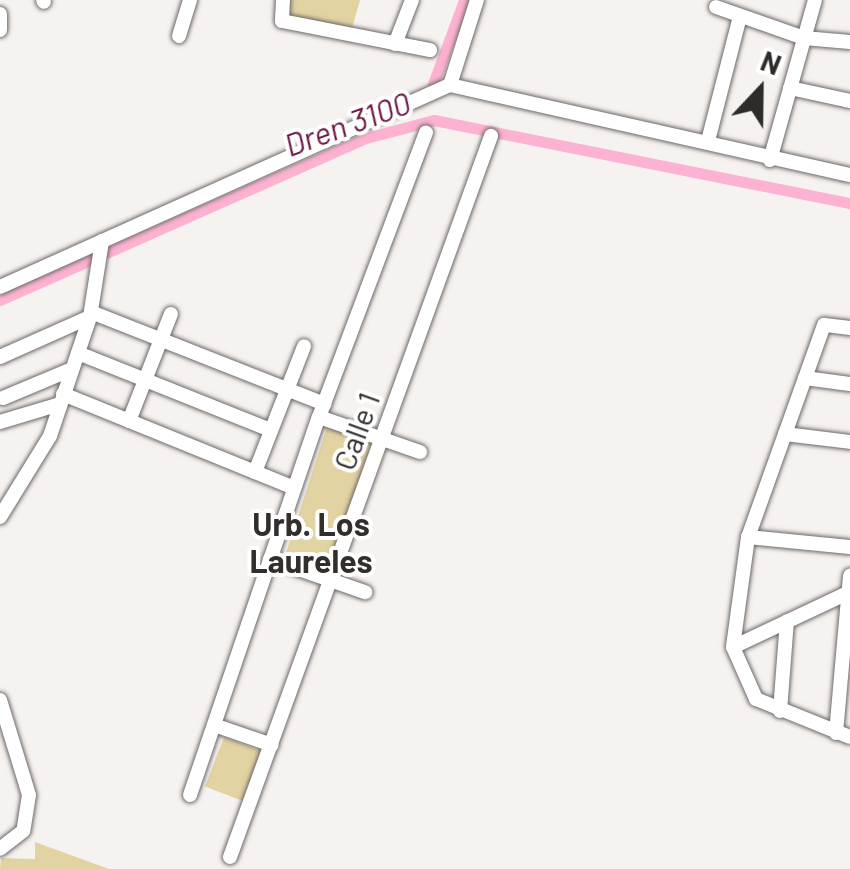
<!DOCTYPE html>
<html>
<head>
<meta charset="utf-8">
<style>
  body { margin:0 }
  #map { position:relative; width:850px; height:869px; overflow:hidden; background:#f6f2f0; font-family:Barlow,sans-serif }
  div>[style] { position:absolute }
  .green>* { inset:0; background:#e2d3a3; transform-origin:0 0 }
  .canal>* { height:11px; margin:-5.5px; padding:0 5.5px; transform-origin:5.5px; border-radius:5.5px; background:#fdb2d1 }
  .roads { filter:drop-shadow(0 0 2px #6c6867) drop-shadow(0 0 2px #6c6867) }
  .minor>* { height:14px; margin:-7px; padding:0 7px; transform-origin:7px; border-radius:7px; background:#fff }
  span { translate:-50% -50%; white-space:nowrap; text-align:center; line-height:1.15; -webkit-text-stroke:8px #fff; paint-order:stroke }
  .street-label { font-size:30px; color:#2d2c2b }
  .water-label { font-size:32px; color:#6d1946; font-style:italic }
  .neighbourhood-label { font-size:32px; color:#312e2c; font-weight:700 }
  .north { position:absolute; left:710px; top:40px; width:100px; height:100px; -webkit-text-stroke:8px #fff; paint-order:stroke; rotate:22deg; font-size:28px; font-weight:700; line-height:40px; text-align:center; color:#2d2c2b }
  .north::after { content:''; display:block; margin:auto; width:35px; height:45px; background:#2d2c2b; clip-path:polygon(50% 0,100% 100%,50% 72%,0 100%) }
</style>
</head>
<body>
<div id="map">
  <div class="green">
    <div style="clip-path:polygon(289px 0,360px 0,351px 32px,286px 20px)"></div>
    <div style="left:327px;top:427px;width:51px;height:136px;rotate:18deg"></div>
    <div style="left:224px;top:737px;width:40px;height:53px;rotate:21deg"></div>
    <div style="clip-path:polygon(35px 842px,109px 869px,0 869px,1px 858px,35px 859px)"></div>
  </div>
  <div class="canal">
    <div style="left:433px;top:84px;width:90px;rotate:-69.7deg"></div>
    <div style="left:0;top:300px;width:400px;rotate:-23.9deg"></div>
    <div style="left:366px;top:138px;width:70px;rotate:-14.8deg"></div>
    <div style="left:434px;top:120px;width:424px;rotate:11.3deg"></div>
  </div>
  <div class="roads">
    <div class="minor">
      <div style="left:43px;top:0;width:2px;rotate:63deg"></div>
      <div style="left:283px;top:0;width:21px;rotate:93deg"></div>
      <div style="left:282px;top:21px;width:151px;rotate:11.1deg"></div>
      <div style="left:716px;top:7px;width:93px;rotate:19.4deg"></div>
      <div style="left:804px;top:38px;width:46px;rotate:5deg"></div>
      <div style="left:0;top:14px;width:16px;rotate:90deg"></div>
      <div style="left:179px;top:36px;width:38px;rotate:-73deg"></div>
      <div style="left:395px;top:44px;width:47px;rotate:-68.9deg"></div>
      <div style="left:450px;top:85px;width:89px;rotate:-72.4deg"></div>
      <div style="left:790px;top:88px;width:61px;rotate:12.2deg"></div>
      <div style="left:709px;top:137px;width:125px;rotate:-75.6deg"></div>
      <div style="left:770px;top:160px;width:166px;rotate:-74.3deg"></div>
      <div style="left:0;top:287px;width:493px;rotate:-24.2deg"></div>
      <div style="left:450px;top:85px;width:410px;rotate:12.7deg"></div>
      <div style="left:91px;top:312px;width:251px;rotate:21.5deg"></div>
      <div style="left:850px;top:328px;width:26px;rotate:-173deg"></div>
      <div style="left:824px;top:325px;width:225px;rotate:109.7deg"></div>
      <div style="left:748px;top:537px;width:111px;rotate:97.8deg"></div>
      <div style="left:733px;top:647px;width:57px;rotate:66.1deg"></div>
      <div style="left:756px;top:699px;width:101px;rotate:22deg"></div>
      <div style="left:78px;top:353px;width:208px;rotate:21.8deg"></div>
      <div style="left:0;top:357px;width:98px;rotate:-24deg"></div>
      <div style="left:805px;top:378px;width:45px;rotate:7.6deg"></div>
      <div style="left:63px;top:394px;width:249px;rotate:22.1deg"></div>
      <div style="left:3px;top:398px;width:75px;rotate:-22.8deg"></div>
      <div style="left:319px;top:417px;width:107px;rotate:19.1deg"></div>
      <div style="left:129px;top:421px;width:115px;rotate:-68.6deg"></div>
      <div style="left:0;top:422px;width:63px;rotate:-16.7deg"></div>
      <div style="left:785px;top:434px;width:65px;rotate:7deg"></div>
      <div style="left:255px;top:472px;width:135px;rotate:-68.7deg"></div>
      <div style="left:0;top:517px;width:95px;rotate:-58.3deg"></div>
      <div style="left:50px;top:436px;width:126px;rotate:-71.4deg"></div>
      <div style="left:90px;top:317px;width:77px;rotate:-81deg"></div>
      <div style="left:748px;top:537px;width:102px;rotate:5.6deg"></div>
      <div style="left:270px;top:559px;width:101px;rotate:19.2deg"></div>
      <div style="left:733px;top:647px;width:127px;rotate:-25.2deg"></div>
      <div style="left:0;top:700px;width:99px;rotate:73deg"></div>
      <div style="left:29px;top:795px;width:36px;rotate:99deg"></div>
      <div style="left:23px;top:831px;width:29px;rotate:142deg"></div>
      <div style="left:780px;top:711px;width:90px;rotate:-85.6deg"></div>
      <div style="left:214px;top:725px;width:61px;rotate:19deg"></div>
      <div style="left:836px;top:733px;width:158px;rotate:-84.9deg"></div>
      <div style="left:190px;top:795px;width:399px;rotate:-71.2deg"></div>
      <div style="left:319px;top:417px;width:304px;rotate:-69.4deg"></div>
      <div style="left:230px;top:857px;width:767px;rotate:-70.1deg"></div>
    </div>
  </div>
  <div class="street-label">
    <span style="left:356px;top:431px;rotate:-70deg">Calle 1</span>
  </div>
  <div class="water-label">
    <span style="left:347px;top:123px;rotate:-20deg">Dren 3100</span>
  </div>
  <div class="neighbourhood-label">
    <span style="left:311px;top:542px">Urb. Los<br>Laureles</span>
  </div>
  <div class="north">N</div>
</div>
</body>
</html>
